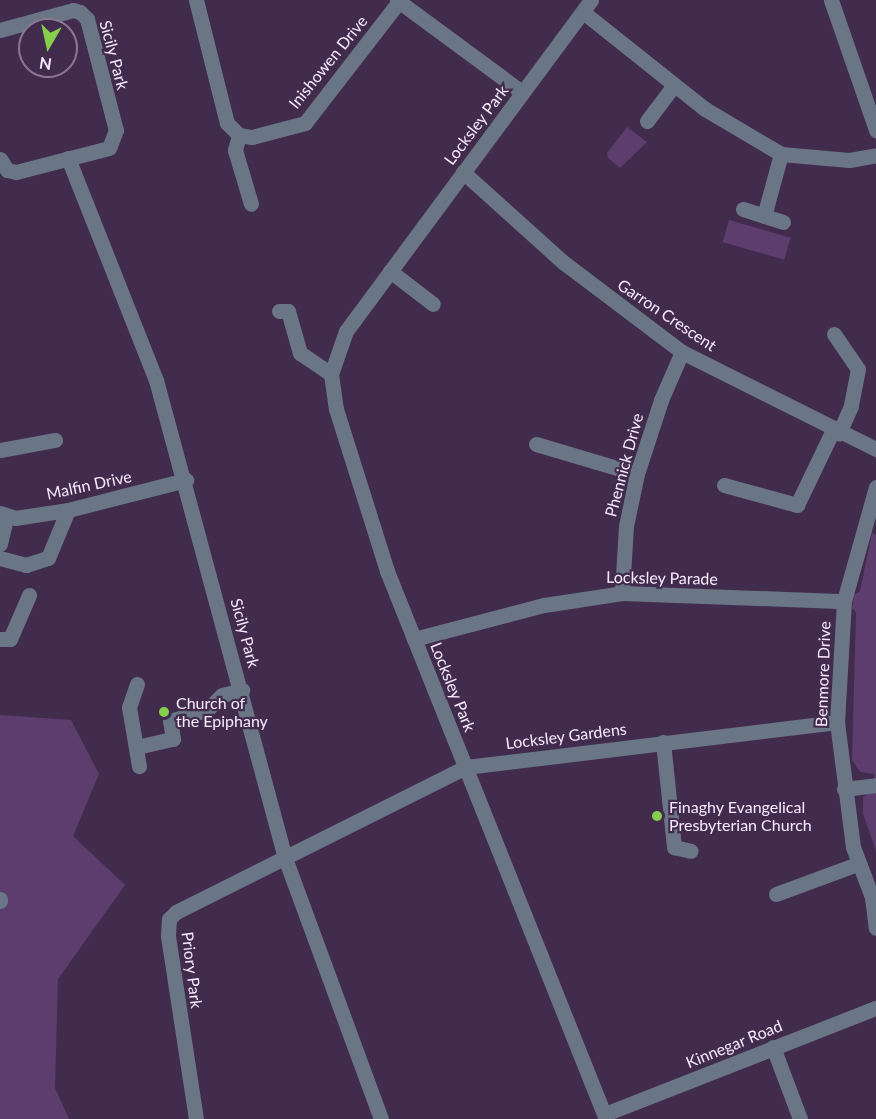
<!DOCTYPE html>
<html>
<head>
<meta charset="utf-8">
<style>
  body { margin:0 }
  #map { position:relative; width:876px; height:1119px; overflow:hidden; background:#422c4d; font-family:Lato,sans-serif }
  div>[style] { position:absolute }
  .green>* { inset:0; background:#5d3c6e; transform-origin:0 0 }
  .minor>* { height:15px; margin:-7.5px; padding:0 7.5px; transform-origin:7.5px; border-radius:7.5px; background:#6a7685 }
  .dots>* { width:16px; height:16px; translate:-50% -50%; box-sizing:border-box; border:3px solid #422c4d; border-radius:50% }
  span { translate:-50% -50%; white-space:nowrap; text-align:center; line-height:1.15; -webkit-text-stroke:4.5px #422c4d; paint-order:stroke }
  .street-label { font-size:16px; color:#f8eaff }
  .poi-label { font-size:16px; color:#f8eaff }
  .left { translate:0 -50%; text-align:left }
  .north { position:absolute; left:18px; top:18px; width:60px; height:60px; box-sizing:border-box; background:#422c4d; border:2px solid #8b7894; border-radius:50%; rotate:189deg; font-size:16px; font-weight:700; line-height:24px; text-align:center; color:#f8eaff }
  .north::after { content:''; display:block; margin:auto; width:21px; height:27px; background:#85cf4c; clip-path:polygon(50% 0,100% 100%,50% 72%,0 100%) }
</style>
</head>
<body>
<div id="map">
  <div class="green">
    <div style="clip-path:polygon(627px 127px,647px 142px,620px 168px,608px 158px,607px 153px)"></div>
    <div style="left:729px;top:220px;width:64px;height:23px;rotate:16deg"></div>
    <div style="clip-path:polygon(872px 533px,876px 535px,876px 851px,863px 814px,863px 797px,875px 790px,874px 774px,860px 772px,852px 760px,856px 612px,852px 608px,854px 595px,860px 591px)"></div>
    <div style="clip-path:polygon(0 715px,71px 720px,99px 774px,73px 836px,125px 885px,58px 979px,55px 1088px,69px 1119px,0 1119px)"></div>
  </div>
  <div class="minor">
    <div style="left:196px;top:0;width:127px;rotate:75.9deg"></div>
    <div style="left:227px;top:123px;width:17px;rotate:45deg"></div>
    <div style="left:239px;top:135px;width:13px;rotate:9deg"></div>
    <div style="left:252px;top:137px;width:55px;rotate:-14.8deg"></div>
    <div style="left:305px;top:123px;width:155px;rotate:-52.3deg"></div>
    <div style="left:397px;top:0;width:155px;rotate:36.4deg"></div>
    <div style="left:591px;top:0;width:412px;rotate:126.5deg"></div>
    <div style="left:346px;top:331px;width:46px;rotate:109.2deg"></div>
    <div style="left:331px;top:374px;width:35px;rotate:82deg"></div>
    <div style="left:336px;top:409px;width:170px;rotate:72.5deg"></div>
    <div style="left:387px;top:571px;width:590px;rotate:68.22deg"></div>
    <div style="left:831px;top:0;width:138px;rotate:70.9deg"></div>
    <div style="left:583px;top:12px;width:156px;rotate:38.5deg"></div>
    <div style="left:705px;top:109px;width:88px;rotate:30.6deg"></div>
    <div style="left:781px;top:154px;width:68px;rotate:5deg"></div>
    <div style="left:849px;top:160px;width:27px;rotate:-10deg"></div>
    <div style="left:0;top:30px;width:76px;rotate:-15.3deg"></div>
    <div style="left:73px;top:10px;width:7px;rotate:16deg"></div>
    <div style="left:80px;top:12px;width:10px;rotate:45deg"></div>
    <div style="left:87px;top:19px;width:115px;rotate:75.4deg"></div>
    <div style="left:116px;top:130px;width:19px;rotate:111deg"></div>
    <div style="left:109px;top:148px;width:96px;rotate:165.5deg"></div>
    <div style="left:16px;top:172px;width:9px;rotate:-167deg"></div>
    <div style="left:7px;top:170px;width:13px;rotate:-122deg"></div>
    <div style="left:647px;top:121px;width:45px;rotate:-53.1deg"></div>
    <div style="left:239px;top:135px;width:16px;rotate:105deg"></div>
    <div style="left:235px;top:150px;width:56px;rotate:73.5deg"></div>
    <div style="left:68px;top:158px;width:239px;rotate:68.4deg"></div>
    <div style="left:156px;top:380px;width:495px;rotate:74.9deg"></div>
    <div style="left:285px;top:858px;width:278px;rotate:69.8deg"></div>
    <div style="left:463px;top:172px;width:135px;rotate:42deg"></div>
    <div style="left:563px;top:262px;width:149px;rotate:37.1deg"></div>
    <div style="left:682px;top:352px;width:217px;rotate:26.6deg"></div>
    <div style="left:743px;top:209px;width:42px;rotate:18deg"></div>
    <div style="left:764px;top:216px;width:64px;rotate:-74.7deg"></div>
    <div style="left:390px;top:271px;width:54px;rotate:37.5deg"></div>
    <div style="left:279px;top:311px;width:9px"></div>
    <div style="left:288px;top:311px;width:44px;rotate:74.1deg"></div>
    <div style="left:300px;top:353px;width:37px;rotate:34deg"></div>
    <div style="left:834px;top:334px;width:42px;rotate:55.6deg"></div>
    <div style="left:858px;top:369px;width:38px;rotate:101deg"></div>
    <div style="left:851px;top:406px;width:30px;rotate:114deg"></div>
    <div style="left:536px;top:444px;width:105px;rotate:16.5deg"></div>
    <div style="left:0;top:450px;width:56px;rotate:-10.3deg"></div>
    <div style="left:724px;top:485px;width:76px;rotate:15.3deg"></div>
    <div style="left:797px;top:505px;width:83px;rotate:-64.4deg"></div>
    <div style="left:876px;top:487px;width:118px;rotate:105.7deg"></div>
    <div style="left:844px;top:601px;width:121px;rotate:93.3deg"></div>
    <div style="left:837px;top:722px;width:126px;rotate:82.7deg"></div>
    <div style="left:853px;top:847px;width:53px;rotate:69.2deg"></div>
    <div style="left:872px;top:897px;width:31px;rotate:83deg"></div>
    <div style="left:0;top:513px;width:16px;rotate:18deg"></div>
    <div style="left:15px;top:518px;width:54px;rotate:-8.6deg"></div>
    <div style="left:68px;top:510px;width:122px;rotate:-14.3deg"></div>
    <div style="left:0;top:544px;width:27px;rotate:-77deg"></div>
    <div style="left:0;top:558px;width:27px;rotate:15deg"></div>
    <div style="left:26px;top:565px;width:23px;rotate:-18deg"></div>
    <div style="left:48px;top:558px;width:52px;rotate:-67.4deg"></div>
    <div style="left:622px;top:593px;width:67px;rotate:-86.6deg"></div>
    <div style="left:626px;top:526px;width:53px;rotate:-78.1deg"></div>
    <div style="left:637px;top:474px;width:78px;rotate:-72deg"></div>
    <div style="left:661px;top:400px;width:52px;rotate:-66.4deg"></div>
    <div style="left:0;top:639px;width:10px"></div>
    <div style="left:10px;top:639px;width:48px;rotate:-66.6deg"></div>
    <div style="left:414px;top:639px;width:134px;rotate:-14.7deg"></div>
    <div style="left:544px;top:605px;width:79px;rotate:-8.7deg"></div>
    <div style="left:622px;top:593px;width:222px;rotate:2.1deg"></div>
    <div style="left:137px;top:684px;width:24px;rotate:109deg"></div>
    <div style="left:129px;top:707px;width:60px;rotate:80.4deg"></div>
    <div style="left:663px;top:742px;width:106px;rotate:84deg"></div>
    <div style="left:674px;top:847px;width:17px;rotate:13deg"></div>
    <div style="left:137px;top:747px;width:37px;rotate:-13deg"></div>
    <div style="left:173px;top:739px;width:18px;rotate:-99deg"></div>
    <div style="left:170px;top:721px;width:39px;rotate:-17deg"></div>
    <div style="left:207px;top:710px;width:21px;rotate:-45deg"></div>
    <div style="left:222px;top:695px;width:21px;rotate:-14deg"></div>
    <div style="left:844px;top:789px;width:32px;rotate:-7deg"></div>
    <div style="left:776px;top:894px;width:86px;rotate:-20.3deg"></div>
    <div style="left:0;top:899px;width:2px;rotate:90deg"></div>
    <div style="left:773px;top:1047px;width:77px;rotate:69.4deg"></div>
    <div style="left:605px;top:1114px;width:291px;rotate:-21.4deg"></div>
    <div style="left:196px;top:1119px;width:185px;rotate:-98.7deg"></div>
    <div style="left:168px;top:936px;width:17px;rotate:-87deg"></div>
    <div style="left:169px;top:919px;width:10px;rotate:-45deg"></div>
    <div style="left:176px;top:912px;width:324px;rotate:-26.6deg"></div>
    <div style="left:466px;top:767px;width:374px;rotate:-6.9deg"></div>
  </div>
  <div class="dots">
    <div style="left:164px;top:712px;background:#85cf4c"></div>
    <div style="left:657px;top:816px;background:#85cf4c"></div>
  </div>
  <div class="street-label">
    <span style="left:114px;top:55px;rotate:75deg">Sicily Park</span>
    <span style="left:328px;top:62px;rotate:-51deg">Inishowen Drive</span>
    <span style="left:476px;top:125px;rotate:-53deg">Locksley Park</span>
    <span style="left:667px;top:315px;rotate:34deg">Garron Crescent</span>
    <span style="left:624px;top:465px;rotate:-75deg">Phennick Drive</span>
    <span style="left:89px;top:485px;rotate:-12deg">Malfin Drive</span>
    <span style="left:662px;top:578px;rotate:1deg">Locksley Parade</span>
    <span style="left:245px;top:633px;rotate:75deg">Sicily Park</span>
    <span style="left:823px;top:674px;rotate:-88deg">Benmore Drive</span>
    <span style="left:453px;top:687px;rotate:68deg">Locksley Park</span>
    <span style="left:566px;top:736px;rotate:-7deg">Locksley Gardens</span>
    <span style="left:192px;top:970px;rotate:83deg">Priory Park</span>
    <span style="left:734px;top:1044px;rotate:-22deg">Kinnegar Road</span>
  </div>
  <div class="poi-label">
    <span class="left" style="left:176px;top:712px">Church of<br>the Epiphany</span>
    <span class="left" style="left:669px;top:816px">Finaghy Evangelical<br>Presbyterian Church</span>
  </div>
  <div class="north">N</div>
</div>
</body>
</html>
